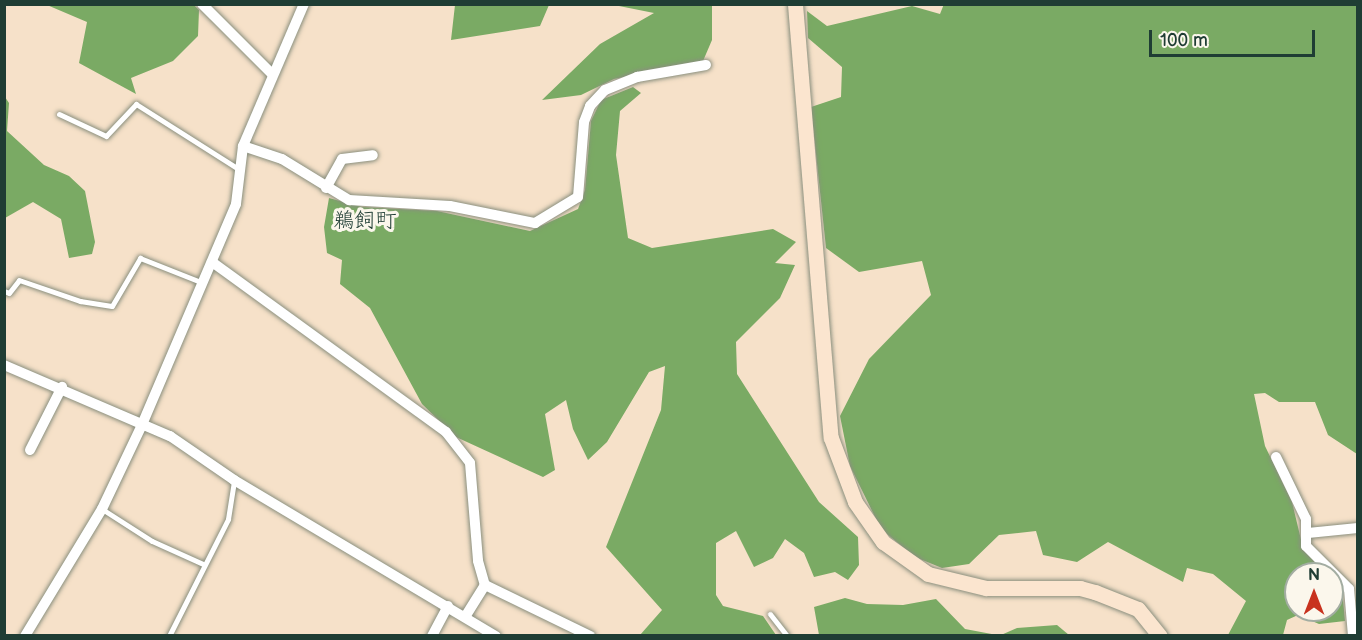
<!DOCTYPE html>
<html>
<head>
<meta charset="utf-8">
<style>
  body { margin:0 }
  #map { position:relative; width:1362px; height:640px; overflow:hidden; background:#f6e1c9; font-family:"Balsamiq Sans","Klee One",sans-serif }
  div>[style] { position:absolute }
  .forest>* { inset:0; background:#7aaa64 }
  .roads { filter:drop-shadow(0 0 2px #8a8f7e) drop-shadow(0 0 2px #8a8f7e) }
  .lane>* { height:5px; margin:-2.5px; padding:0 2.5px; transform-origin:2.5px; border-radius:2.5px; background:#fff }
  .street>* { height:10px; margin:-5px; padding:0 5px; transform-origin:5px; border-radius:5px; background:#fff }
  .secondary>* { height:15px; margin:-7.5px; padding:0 7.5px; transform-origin:7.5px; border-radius:7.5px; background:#fbe5cf }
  span { translate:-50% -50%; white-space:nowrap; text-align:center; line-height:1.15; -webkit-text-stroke:6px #fbf7ec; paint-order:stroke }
  .quarter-label { font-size:21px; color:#1f3d34 }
  .frame { position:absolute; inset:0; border:6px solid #1f3d34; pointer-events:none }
  .north { position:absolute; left:1284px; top:562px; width:60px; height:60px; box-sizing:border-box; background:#fbf7ec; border:2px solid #a3ada2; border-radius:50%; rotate:0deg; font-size:16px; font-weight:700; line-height:24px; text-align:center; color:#1f3d34 }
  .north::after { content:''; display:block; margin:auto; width:21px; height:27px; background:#c8321e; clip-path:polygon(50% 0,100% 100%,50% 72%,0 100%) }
  .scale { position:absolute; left:1149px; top:30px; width:166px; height:27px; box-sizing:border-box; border:3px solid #1f3d34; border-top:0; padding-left:8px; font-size:18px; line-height:21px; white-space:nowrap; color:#1f3d34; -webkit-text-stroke:4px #fbf7ec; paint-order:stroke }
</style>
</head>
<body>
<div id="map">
  <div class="forest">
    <div style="clip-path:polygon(944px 4px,1357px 5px,1357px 454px,1328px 435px,1315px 402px,1279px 402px,1265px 393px,1254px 394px,1265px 446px,1292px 502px,1303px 548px,1326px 574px,1296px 574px,1296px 610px,1332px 610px,1332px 581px,1343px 599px,1345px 621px,1319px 624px,1298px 615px,1287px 620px,1283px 635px,1228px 635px,1246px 601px,1213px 574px,1187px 568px,1183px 582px,1108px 542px,1077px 562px,1043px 555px,1036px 531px,999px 535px,969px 564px,942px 568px,915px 557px,881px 529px,850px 466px,840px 416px,869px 359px,931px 295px,922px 261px,859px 272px,826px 248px,811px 107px,841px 97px,842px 67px,808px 38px,807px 11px,827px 26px,912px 6px,940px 14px)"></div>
    <div style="clip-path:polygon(47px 5px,194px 5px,199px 10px,198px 36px,173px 61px,131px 78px,136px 94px,79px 63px,87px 22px)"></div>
    <div style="clip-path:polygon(455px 5px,455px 4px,549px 5px,540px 26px,451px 40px)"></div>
    <div style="clip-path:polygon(614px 5px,712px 5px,712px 40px,703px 61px,614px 79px,581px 95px,542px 100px,600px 44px,654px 13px)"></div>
    <div style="clip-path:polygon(633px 87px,641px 93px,620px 111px,616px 155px,628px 238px,652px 248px,773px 229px,796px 242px,775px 263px,795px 265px,780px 298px,736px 342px,737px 374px,819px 502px,858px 537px,859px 565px,848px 580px,835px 572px,814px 577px,804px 553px,785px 539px,773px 558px,754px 567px,736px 531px,716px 543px,716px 595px,723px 606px,763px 616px,776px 635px,640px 635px,662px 610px,606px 547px,661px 410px,665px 366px,649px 372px,607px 442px,588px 460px,573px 429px,566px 400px,545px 414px,555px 470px,543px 477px,456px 437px,422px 404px,370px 308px,340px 284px,342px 260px,327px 253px,324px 227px,329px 198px,362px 207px,437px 211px,530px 231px,578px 209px,585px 190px,591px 121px,601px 100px)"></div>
    <div style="clip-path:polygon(5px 97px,9px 103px,7px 131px,44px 165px,69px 176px,85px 191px,95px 242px,92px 254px,69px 258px,61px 219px,33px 202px,5px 218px)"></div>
    <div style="clip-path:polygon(845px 598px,867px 604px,903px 605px,936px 599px,965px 629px,997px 635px,819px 635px,814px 607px)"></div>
    <div style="clip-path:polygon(1057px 625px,1069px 635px,1001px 635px,1017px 628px)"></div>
  </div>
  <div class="roads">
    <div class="lane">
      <div style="left:59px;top:114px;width:52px;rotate:25.1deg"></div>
      <div style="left:106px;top:136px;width:44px;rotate:-46.8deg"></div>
      <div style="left:136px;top:104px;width:123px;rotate:32.4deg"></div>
      <div style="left:4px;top:291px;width:5px;rotate:22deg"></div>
      <div style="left:9px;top:293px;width:16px;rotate:-52deg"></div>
      <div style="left:19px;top:280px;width:65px;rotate:19deg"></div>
      <div style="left:80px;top:301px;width:32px;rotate:9deg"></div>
      <div style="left:112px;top:306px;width:56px;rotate:-59.7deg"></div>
      <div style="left:140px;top:258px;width:68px;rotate:21.6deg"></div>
      <div style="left:102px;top:509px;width:59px;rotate:32.6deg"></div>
      <div style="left:152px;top:541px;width:56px;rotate:24.3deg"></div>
      <div style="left:770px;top:614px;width:28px;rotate:52deg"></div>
      <div style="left:169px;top:636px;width:131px;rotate:-63.2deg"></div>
      <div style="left:228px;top:519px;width:39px;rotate:-81deg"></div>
    </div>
    <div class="street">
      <div style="left:202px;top:4px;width:98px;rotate:45deg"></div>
      <div style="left:243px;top:146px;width:41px;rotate:18.4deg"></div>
      <div style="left:282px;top:159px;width:79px;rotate:31.5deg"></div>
      <div style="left:349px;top:200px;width:101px;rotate:3.4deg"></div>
      <div style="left:450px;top:206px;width:87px;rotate:11.3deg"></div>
      <div style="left:535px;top:223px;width:50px;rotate:-31.2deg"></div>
      <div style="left:578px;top:197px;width:75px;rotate:-85.4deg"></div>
      <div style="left:584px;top:122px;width:17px;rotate:-69deg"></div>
      <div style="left:590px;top:106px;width:22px;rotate:-47deg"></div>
      <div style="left:605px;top:90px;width:35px;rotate:-22deg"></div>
      <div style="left:637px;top:77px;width:70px;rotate:-9.9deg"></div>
      <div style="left:326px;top:188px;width:33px;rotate:-61deg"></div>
      <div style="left:342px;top:159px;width:31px;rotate:-7deg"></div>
      <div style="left:212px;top:262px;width:289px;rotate:36deg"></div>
      <div style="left:446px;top:432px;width:39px;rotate:52deg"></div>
      <div style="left:470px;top:463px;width:98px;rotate:85.3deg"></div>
      <div style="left:478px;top:561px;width:25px;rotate:74deg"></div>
      <div style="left:485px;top:585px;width:117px;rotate:25.9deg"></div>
      <div style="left:4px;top:365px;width:181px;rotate:23.2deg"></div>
      <div style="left:170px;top:436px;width:78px;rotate:34.5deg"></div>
      <div style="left:234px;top:480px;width:305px;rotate:30.8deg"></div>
      <div style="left:30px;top:450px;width:71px;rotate:-63.1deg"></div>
      <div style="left:1276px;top:457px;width:69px;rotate:64.2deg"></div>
      <div style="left:1306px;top:519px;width:27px;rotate:90deg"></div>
      <div style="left:1306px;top:546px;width:61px;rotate:45deg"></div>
      <div style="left:1349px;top:589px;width:47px;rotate:85.1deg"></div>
      <div style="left:1308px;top:533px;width:50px;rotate:-5.7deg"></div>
      <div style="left:465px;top:617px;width:38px;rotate:-58deg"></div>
      <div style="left:25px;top:636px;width:149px;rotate:-58.8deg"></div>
      <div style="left:102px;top:509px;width:91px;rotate:-64.6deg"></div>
      <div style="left:141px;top:427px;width:242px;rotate:-66.9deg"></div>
      <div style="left:236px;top:204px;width:58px;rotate:-83.1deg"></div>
      <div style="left:243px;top:146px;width:155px;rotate:-66.8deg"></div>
      <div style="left:432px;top:636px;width:34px;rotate:-62deg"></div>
    </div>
    <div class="secondary">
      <div style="left:795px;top:4px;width:435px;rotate:85.3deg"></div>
      <div style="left:831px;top:438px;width:68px;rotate:69.4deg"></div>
      <div style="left:855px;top:502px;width:49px;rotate:55deg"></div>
      <div style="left:883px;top:542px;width:55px;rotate:35.4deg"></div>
      <div style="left:928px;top:574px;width:60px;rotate:13.6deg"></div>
      <div style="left:986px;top:588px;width:94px"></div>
      <div style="left:1080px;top:588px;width:16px;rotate:15deg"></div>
      <div style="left:1095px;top:592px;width:46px;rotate:21.6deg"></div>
      <div style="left:1138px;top:609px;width:35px;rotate:51deg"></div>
    </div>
  </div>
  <div class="quarter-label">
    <span style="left:365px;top:221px">鵜飼町</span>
  </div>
  <div class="frame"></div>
  <div class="north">N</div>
  <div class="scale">100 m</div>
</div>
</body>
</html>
